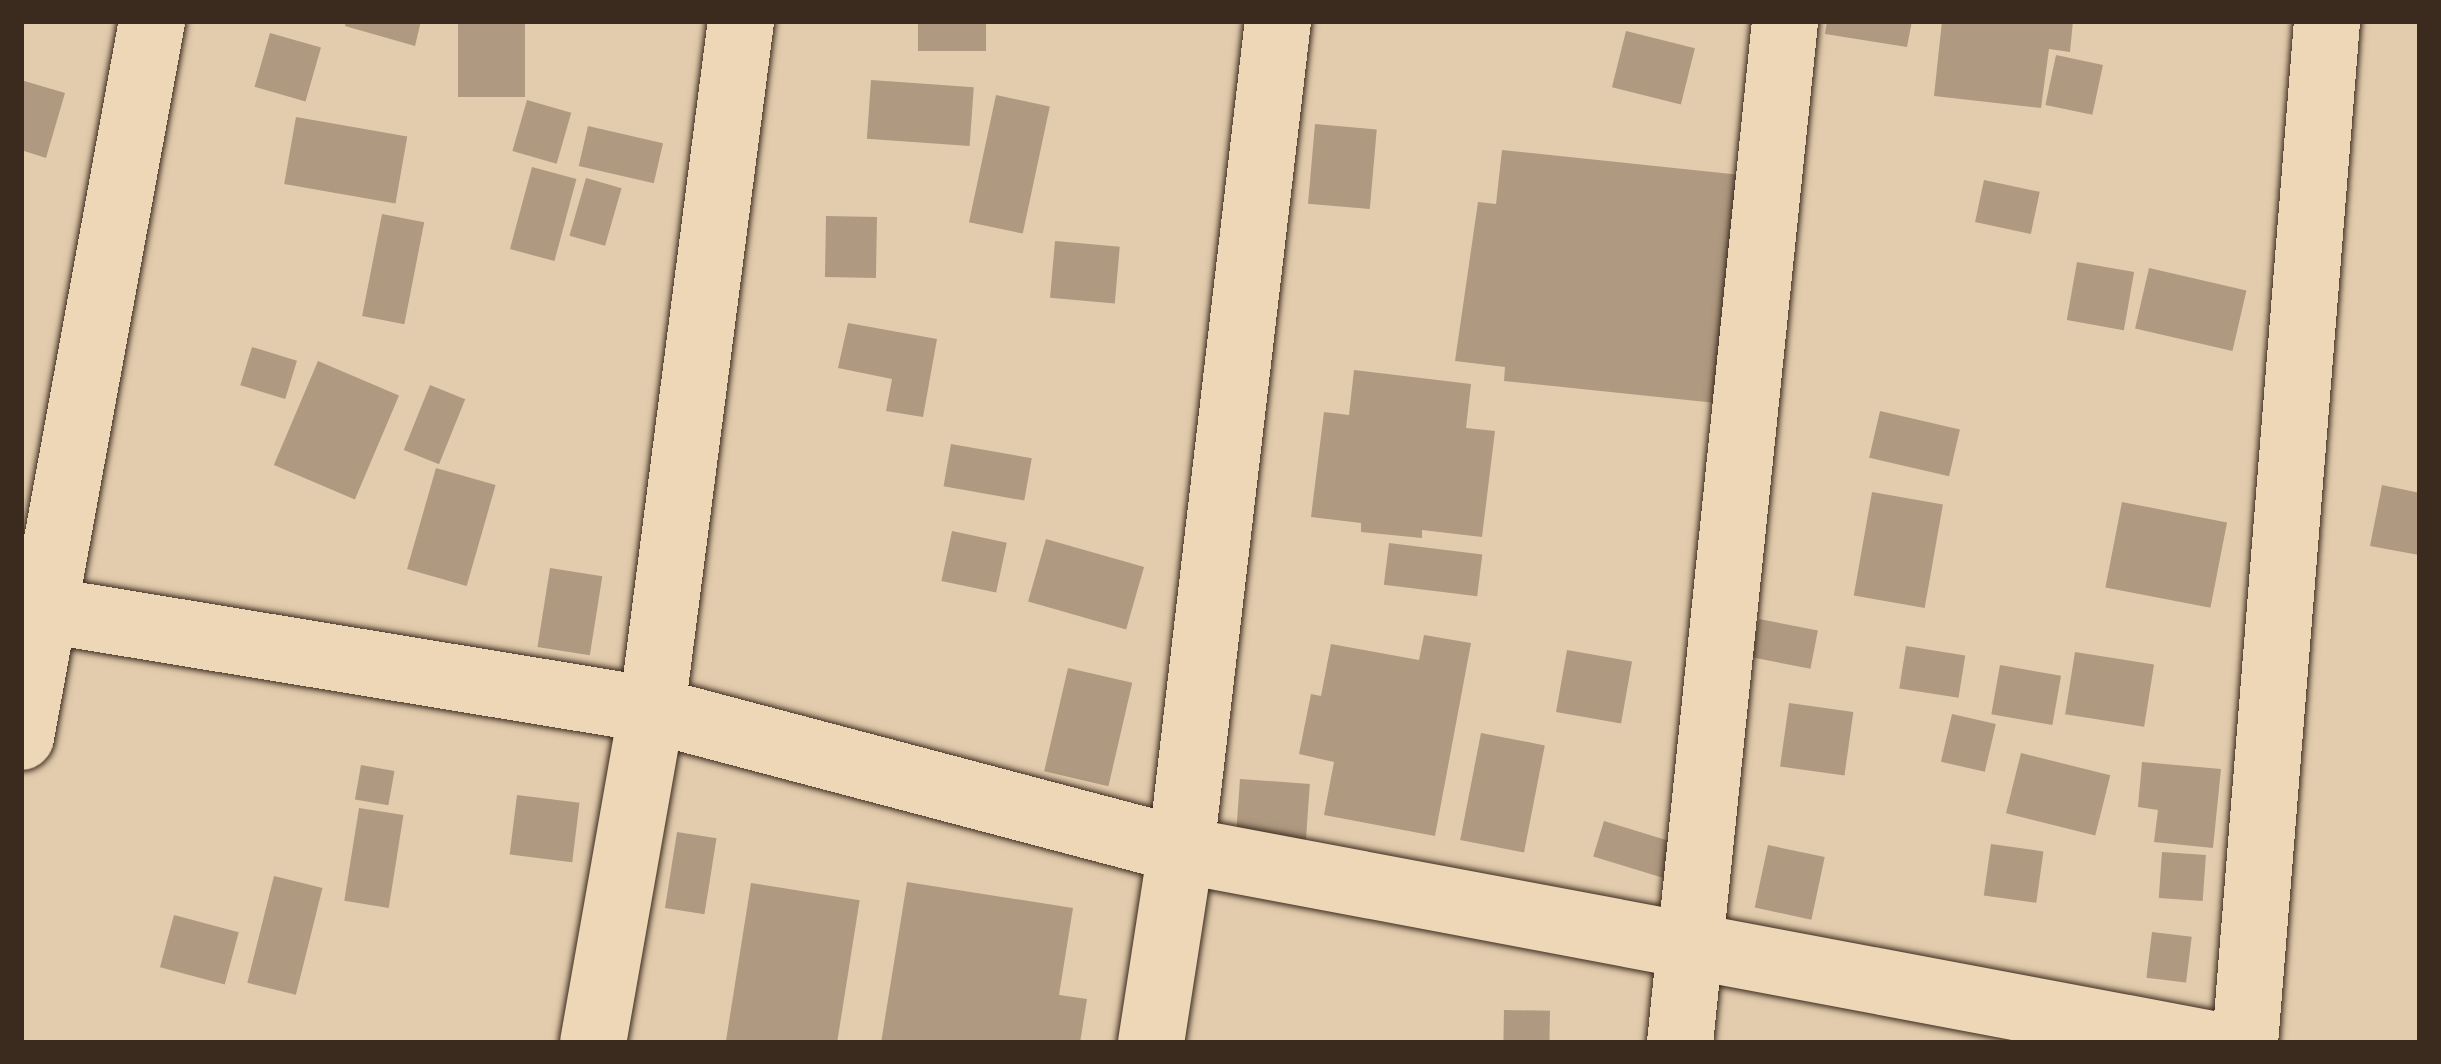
<!DOCTYPE html>
<html>
<head>
<meta charset="utf-8">
<style>
  body { margin:0 }
  #map { position:relative; width:2441px; height:1064px; overflow:hidden; background:#e3ccad; font-family:Itim,sans-serif }
  div>[style] { position:absolute }
  .building>* { inset:0; background:#af9980; transform-origin:0 0 }
  .roads { filter:drop-shadow(0 0 3px #3b2a1e) drop-shadow(0 0 3px #3b2a1e) }
  .minor>* { height:66px; margin:-33px; padding:0 33px; transform-origin:33px; border-radius:33px; background:#eed7b6 }
  span { translate:-50% -50%; white-space:nowrap; text-align:center; line-height:1.15; -webkit-text-stroke:9px #eed7b6; paint-order:stroke }
  .frame { position:absolute; inset:0; border:24px solid #3b2a1e; pointer-events:none }
</style>
</head>
<body>
<div id="map">
  <div class="building">
    <div style="clip-path:polygon(346px 21px,421px 21px,415px 46px,345px 26px)"></div>
    <div style="left:458px;top:21px;width:67px;height:76px"></div>
    <div style="left:918px;top:21px;width:68px;height:30px"></div>
    <div style="clip-path:polygon(1827px 21px,1912px 21px,1907px 47px,1825px 34px)"></div>
    <div style="clip-path:polygon(1942px 21px,2073px 21px,2070px 52px,2049px 49px,2041px 108px,1934px 96px)"></div>
    <div style="left:1626px;top:31px;width:71px;height:58px;rotate:14deg"></div>
    <div style="left:270px;top:33px;width:53px;height:56px;rotate:16deg"></div>
    <div style="left:2056px;top:55px;width:48px;height:51px;rotate:12deg"></div>
    <div style="clip-path:polygon(21px 80px,65px 93px,46px 158px,21px 150px)"></div>
    <div style="left:871px;top:80px;width:103px;height:59px;rotate:4deg"></div>
    <div style="left:996px;top:95px;width:55px;height:130px;rotate:12deg"></div>
    <div style="left:527px;top:100px;width:46px;height:53px;rotate:16deg"></div>
    <div style="left:296px;top:117px;width:113px;height:68px;rotate:10deg"></div>
    <div style="left:1315px;top:124px;width:62px;height:80px;rotate:5deg"></div>
    <div style="left:588px;top:126px;width:77px;height:41px;rotate:13deg"></div>
    <div style="clip-path:polygon(1502px 150px,1741px 175px,1716px 403px,1504px 381px,1505px 367px,1455px 361px,1478px 202px,1496px 204px)"></div>
    <div style="left:532px;top:167px;width:46px;height:85px;rotate:15deg"></div>
    <div style="left:586px;top:178px;width:37px;height:60px;rotate:16deg"></div>
    <div style="left:1984px;top:180px;width:57px;height:43px;rotate:12deg"></div>
    <div style="left:382px;top:214px;width:43px;height:104px;rotate:11deg"></div>
    <div style="left:826px;top:216px;width:51px;height:61px;rotate:1deg"></div>
    <div style="left:1055px;top:241px;width:65px;height:57px;rotate:5deg"></div>
    <div style="left:2077px;top:262px;width:58px;height:59px;rotate:10deg"></div>
    <div style="left:2149px;top:268px;width:100px;height:62px;rotate:13deg"></div>
    <div style="clip-path:polygon(848px 323px,937px 339px,923px 417px,886px 411px,892px 379px,838px 368px)"></div>
    <div style="left:252px;top:347px;width:47px;height:40px;rotate:17deg"></div>
    <div style="left:318px;top:361px;width:88px;height:113px;rotate:23deg"></div>
    <div style="clip-path:polygon(1354px 370px,1471px 384px,1466px 428px,1495px 431px,1482px 537px,1422px 530px,1422px 538px,1361px 532px,1361px 523px,1311px 517px,1324px 412px,1349px 415px)"></div>
    <div style="left:430px;top:385px;width:38px;height:70px;rotate:22deg"></div>
    <div style="left:1880px;top:411px;width:82px;height:48px;rotate:13deg"></div>
    <div style="left:951px;top:444px;width:82px;height:43px;rotate:10deg"></div>
    <div style="left:436px;top:468px;width:62px;height:105px;rotate:16deg"></div>
    <div style="clip-path:polygon(2382px 485px,2420px 493px,2419px 555px,2370px 546px)"></div>
    <div style="left:1872px;top:492px;width:72px;height:105px;rotate:10deg"></div>
    <div style="left:2122px;top:502px;width:107px;height:87px;rotate:11deg"></div>
    <div style="left:952px;top:531px;width:56px;height:51px;rotate:12deg"></div>
    <div style="left:1046px;top:539px;width:102px;height:65px;rotate:16deg"></div>
    <div style="left:1389px;top:543px;width:94px;height:42px;rotate:7deg"></div>
    <div style="left:550px;top:568px;width:53px;height:80px;rotate:9deg"></div>
    <div style="left:1759px;top:619px;width:60px;height:39px;rotate:11deg"></div>
    <div style="clip-path:polygon(1424px 635px,1471px 643px,1435px 836px,1324px 815px,1334px 762px,1299px 754px,1311px 694px,1321px 696px,1331px 644px,1419px 660px)"></div>
    <div style="left:1906px;top:646px;width:60px;height:43px;rotate:9deg"></div>
    <div style="left:1567px;top:650px;width:66px;height:63px;rotate:10deg"></div>
    <div style="left:2075px;top:652px;width:80px;height:63px;rotate:9deg"></div>
    <div style="left:2000px;top:665px;width:62px;height:50px;rotate:10deg"></div>
    <div style="left:1068px;top:668px;width:66px;height:106px;rotate:13deg"></div>
    <div style="left:1789px;top:703px;width:65px;height:64px;rotate:8deg"></div>
    <div style="left:1952px;top:714px;width:45px;height:49px;rotate:13deg"></div>
    <div style="left:1481px;top:733px;width:65px;height:109px;rotate:11deg"></div>
    <div style="left:2021px;top:753px;width:92px;height:62px;rotate:14deg"></div>
    <div style="clip-path:polygon(2142px 762px,2221px 769px,2213px 848px,2154px 842px,2158px 810px,2138px 807px)"></div>
    <div style="left:361px;top:765px;width:34px;height:35px;rotate:10deg"></div>
    <div style="left:1240px;top:779px;width:70px;height:64px;rotate:4deg"></div>
    <div style="left:517px;top:795px;width:63px;height:60px;rotate:7deg"></div>
    <div style="left:359px;top:808px;width:45px;height:94px;rotate:9deg"></div>
    <div style="left:1604px;top:821px;width:77px;height:37px;rotate:17deg"></div>
    <div style="left:677px;top:832px;width:40px;height:77px;rotate:9deg"></div>
    <div style="left:1991px;top:844px;width:53px;height:52px;rotate:8deg"></div>
    <div style="left:1768px;top:845px;width:58px;height:64px;rotate:12deg"></div>
    <div style="left:2162px;top:852px;width:44px;height:46px;rotate:4deg"></div>
    <div style="left:274px;top:876px;width:50px;height:110px;rotate:14deg"></div>
    <div style="clip-path:polygon(907px 882px,1073px 908px,1059px 995px,1087px 999px,1080px 1043px,881px 1043px)"></div>
    <div style="left:751px;top:883px;width:110px;height:161px;rotate:9deg"></div>
    <div style="left:174px;top:915px;width:67px;height:54px;rotate:15deg"></div>
    <div style="left:2152px;top:932px;width:40px;height:46px;rotate:7deg"></div>
    <div style="left:1504px;top:1010px;width:46px;height:33px;rotate:1deg"></div>
  </div>
  <div class="roads">
    <div class="minor">
      <div style="left:21px;top:606px;width:640px;rotate:9.36deg"></div>
      <div style="left:652px;top:710px;width:547px;rotate:14.82deg"></div>
      <div style="left:1181px;top:850px;width:1043px;rotate:10.66deg"></div>
      <div style="left:21px;top:737px;width:728px;rotate:-79.63deg"></div>
      <div style="left:593px;top:1043px;width:338px;rotate:-80deg"></div>
      <div style="left:652px;top:710px;width:695px;rotate:-82.64deg"></div>
      <div style="left:1151px;top:1043px;width:195px;rotate:-81.2deg"></div>
      <div style="left:1181px;top:850px;width:835px;rotate:-83.33deg"></div>
      <div style="left:1680px;top:1043px;width:1027px;rotate:-84.13deg"></div>
      <div style="left:2245px;top:1043px;width:1025px;rotate:-85.41deg"></div>
    </div>
  </div>
  <div class="frame"></div>
</div>
</body>
</html>
